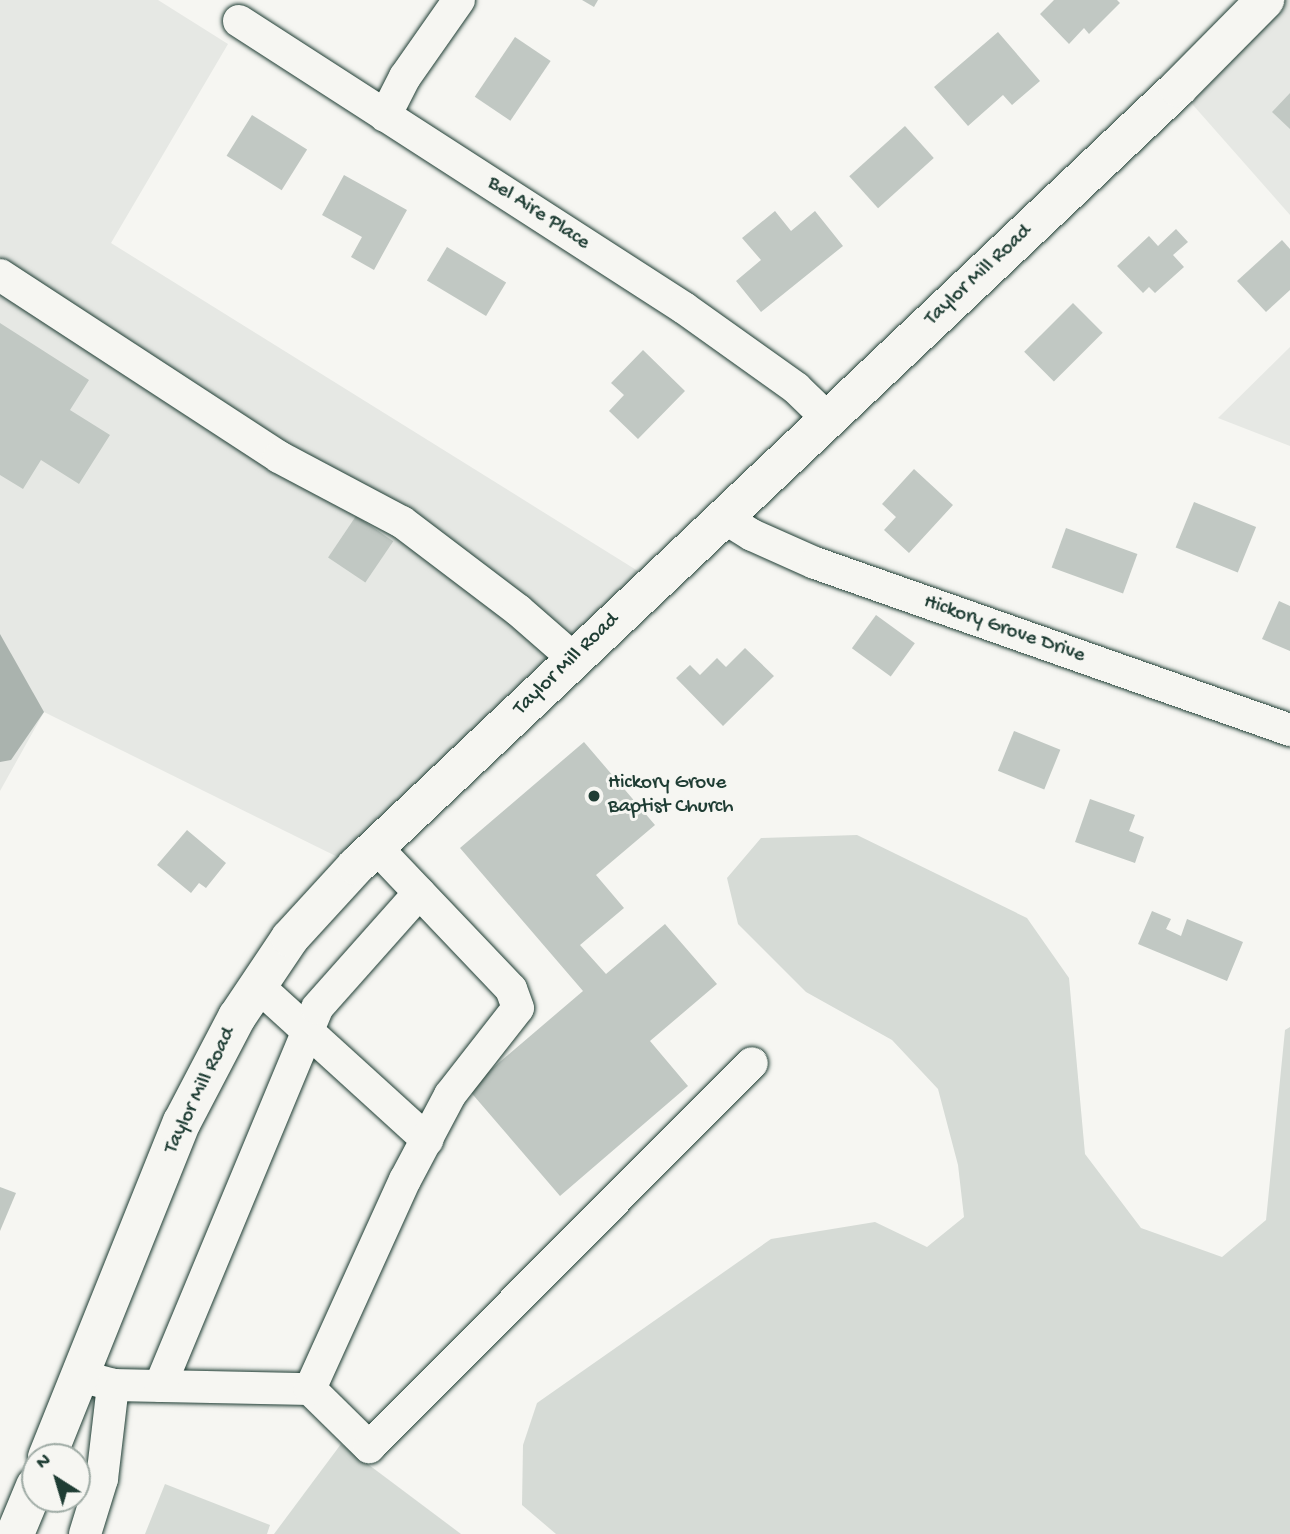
<!DOCTYPE html>
<html>
<head>
<meta charset="utf-8">
<style>
  body { margin:0 }
  #map { position:relative; width:1290px; height:1534px; overflow:hidden; background:#f6f6f2; font-family:"Gochi Hand",sans-serif }
  div>[style] { position:absolute }
  .built>* { inset:0; background:#e6e8e4 }
  .green>* { inset:0; background:#d6dbd6 }
  .water>* { inset:0; background:#aab3ae }
  .building>* { inset:0; background:#c1c8c3; transform-origin:0 0 }
  .roads { filter:drop-shadow(0 0 2px #1f3d34) drop-shadow(0 0 2px #1f3d34) }
  .minor>* { height:32px; margin:-16px; padding:0 16px; transform-origin:16px; border-radius:16px; background:#f6f6f2 }
  .major>* { height:38px; margin:-19px; padding:0 19px; transform-origin:19px; border-radius:19px; background:#f6f6f2 }
  .dots>* { width:19px; height:19px; translate:-50% -50%; box-sizing:border-box; border:4px solid #f6f6f2; border-radius:50% }
  span { translate:-50% -50%; white-space:nowrap; text-align:center; line-height:1.15; -webkit-text-stroke:6px #f6f6f2; paint-order:stroke }
  .street-label { font-size:21px; color:#1f3d34 }
  .poi-label { font-size:21px; color:#1f3d34 }
  .left { translate:0 -50%; text-align:left }
  .north { position:absolute; left:21px; top:1443px; width:70px; height:70px; box-sizing:border-box; background:#f6f6f2; border:2px solid #a0aca6; border-radius:50%; rotate:323deg; font-size:19px; font-weight:700; line-height:28px; text-align:center; color:#1f3d34 }
  .north::after { content:''; display:block; margin:auto; width:24px; height:32px; background:#1f3d34; clip-path:polygon(50% 0,100% 100%,50% 72%,0 100%) }
</style>
</head>
<body>
<div id="map">
  <div class="built">
    <div style="clip-path:polygon(0 0,158px 0,228px 44px,111px 243px,654px 581px,356px 866px,44px 712px,0 791px)"></div>
    <div style="clip-path:polygon(1265px 0,1290px 0,1290px 215px,1178px 88px)"></div>
    <div style="clip-path:polygon(1290px 347px,1290px 446px,1218px 418px)"></div>
  </div>
  <div class="green">
    <div style="clip-path:polygon(857px 835px,1027px 918px,1069px 978px,1085px 1154px,1141px 1228px,1222px 1257px,1266px 1220px,1285px 1030px,1290px 1027px,1290px 1534px,556px 1534px,522px 1505px,523px 1445px,537px 1403px,771px 1239px,875px 1222px,927px 1247px,964px 1217px,958px 1165px,938px 1089px,892px 1040px,806px 992px,738px 924px,727px 878px,761px 838px)"></div>
    <div style="clip-path:polygon(341px 1444px,461px 1534px,274px 1534px)"></div>
    <div style="clip-path:polygon(165px 1484px,270px 1525px,267px 1534px,145px 1534px)"></div>
  </div>
  <div class="water">
    <div style="clip-path:polygon(0 634px,44px 712px,11px 760px,0 762px)"></div>
  </div>
  <div class="building">
    <div style="clip-path:polygon(582px 0,598px 0,594px 7px)"></div>
    <div style="clip-path:polygon(1054px 0,1117px 0,1120px 3px,1089px 34px,1084px 28px,1069px 44px,1040px 14px)"></div>
    <div style="clip-path:polygon(998px 32px,1040px 81px,1012px 105px,1003px 95px,968px 126px,934px 87px)"></div>
    <div style="left:515px;top:37px;width:43px;height:72px;rotate:34deg"></div>
    <div style="clip-path:polygon(1290px 93px,1290px 129px,1272px 112px)"></div>
    <div style="left:252px;top:115px;width:65px;height:48px;rotate:32deg"></div>
    <div style="left:905px;top:126px;width:43px;height:75px;rotate:48deg"></div>
    <div style="clip-path:polygon(344px 175px,407px 210px,374px 270px,351px 257px,362px 237px,322px 215px)"></div>
    <div style="clip-path:polygon(775px 211px,791px 231px,815px 211px,843px 246px,761px 312px,736px 281px,761px 260px,742px 238px)"></div>
    <div style="clip-path:polygon(1176px 229px,1188px 242px,1173px 255px,1184px 267px,1155px 293px,1149px 287px,1143px 293px,1117px 266px,1149px 236px,1158px 246px)"></div>
    <div style="clip-path:polygon(1282px 240px,1290px 249px,1290px 290px,1266px 312px,1237px 281px)"></div>
    <div style="left:447px;top:247px;width:69px;height:39px;rotate:31deg"></div>
    <div style="left:1073px;top:303px;width:42px;height:69px;rotate:45deg"></div>
    <div style="clip-path:polygon(0 323px,89px 380px,70px 410px,110px 435px,79px 484px,41px 460px,23px 489px,0 475px)"></div>
    <div style="clip-path:polygon(643px 350px,685px 391px,638px 439px,609px 411px,624px 395px,611px 383px)"></div>
    <div style="clip-path:polygon(914px 469px,953px 505px,909px 553px,884px 530px,896px 517px,882px 504px)"></div>
    <div style="left:1194px;top:502px;width:67px;height:49px;rotate:22deg"></div>
    <div style="left:356px;top:516px;width:45px;height:50px;rotate:34deg"></div>
    <div style="left:1066px;top:528px;width:76px;height:42px;rotate:20deg"></div>
    <div style="clip-path:polygon(1279px 601px,1290px 606px,1290px 651px,1262px 639px)"></div>
    <div style="left:876px;top:615px;width:48px;height:41px;rotate:36deg"></div>
    <div style="clip-path:polygon(745px 648px,774px 676px,723px 726px,676px 678px,690px 665px,700px 675px,717px 658px,726px 667px)"></div>
    <div style="left:1014px;top:731px;width:50px;height:43px;rotate:22deg"></div>
    <div style="clip-path:polygon(584px 742px,655px 825px,596px 875px,624px 908px,580px 945px,606px 974px,665px 924px,717px 984px,650px 1041px,688px 1086px,560px 1196px,468px 1089px,583px 991px,460px 848px)"></div>
    <div style="clip-path:polygon(1090px 799px,1135px 815px,1129px 831px,1144px 837px,1135px 863px,1075px 842px)"></div>
    <div style="clip-path:polygon(187px 830px,226px 863px,206px 888px,199px 883px,191px 893px,157px 865px)"></div>
    <div style="clip-path:polygon(1152px 911px,1171px 919px,1166px 929px,1181px 936px,1187px 919px,1243px 942px,1227px 981px,1138px 944px)"></div>
    <div style="clip-path:polygon(0 1187px,16px 1193px,0 1231px)"></div>
  </div>
  <div class="roads">
    <div class="minor">
      <div style="left:239px;top:21px;width:530px;rotate:32.82deg"></div>
      <div style="left:684px;top:308px;width:138px;rotate:35.5deg"></div>
      <div style="left:796px;top:388px;width:45px;rotate:44.1deg"></div>
      <div style="left:385px;top:116px;width:44px;rotate:-62.9deg"></div>
      <div style="left:405px;top:77px;width:94px;rotate:-55deg"></div>
      <div style="left:0;top:275px;width:333px;rotate:33.1deg"></div>
      <div style="left:279px;top:457px;width:139px;rotate:27.9deg"></div>
      <div style="left:402px;top:522px;width:146px;rotate:37.2deg"></div>
      <div style="left:518px;top:610px;width:73px;rotate:41.1deg"></div>
      <div style="left:723px;top:517px;width:34px;rotate:32deg"></div>
      <div style="left:752px;top:535px;width:69px;rotate:24deg"></div>
      <div style="left:815px;top:563px;width:504px;rotate:19.37deg"></div>
      <div style="left:258px;top:986px;width:229px;rotate:42.3deg"></div>
      <div style="left:80px;top:1376px;width:34px;rotate:15deg"></div>
      <div style="left:113px;top:1385px;width:197px;rotate:1.2deg"></div>
      <div style="left:310px;top:1389px;width:83px;rotate:44.5deg"></div>
      <div style="left:369px;top:1447px;width:542px;rotate:-45.07deg"></div>
      <div style="left:160px;top:1386px;width:409px;rotate:-67.4deg"></div>
      <div style="left:317px;top:1008px;width:154px;rotate:-48.4deg"></div>
      <div style="left:310px;top:1389px;width:230px;rotate:-65.6deg"></div>
      <div style="left:405px;top:1180px;width:96px;rotate:-62.1deg"></div>
      <div style="left:450px;top:1095px;width:110px;rotate:-52deg"></div>
      <div style="left:518px;top:1008px;width:20px;rotate:-110deg"></div>
      <div style="left:511px;top:989px;width:196px;rotate:-133.6deg"></div>
      <div style="left:85px;top:1534px;width:58px;rotate:-72.8deg"></div>
      <div style="left:102px;top:1479px;width:95px;rotate:-83.3deg"></div>
    </div>
    <div class="major">
      <div style="left:47px;top:1457px;width:361px;rotate:-68.1deg"></div>
      <div style="left:182px;top:1122px;width:119px;rotate:-62.4deg"></div>
      <div style="left:237px;top:1017px;width:95px;rotate:-56.1deg"></div>
      <div style="left:290px;top:938px;width:98px;rotate:-47.5deg"></div>
      <div style="left:356px;top:866px;width:1132px;rotate:-43.42deg"></div>
      <div style="left:1178px;top:88px;width:124px;rotate:-45.3deg"></div>
      <div style="left:15px;top:1534px;width:52px;rotate:-67.4deg"></div>
    </div>
  </div>
  <div class="dots">
    <div style="left:594px;top:796px;background:#1f3d34"></div>
  </div>
  <div class="street-label">
    <span style="left:538px;top:214px;rotate:33deg">Bel Aire Place</span>
    <span style="left:979px;top:276px;rotate:-43deg">Taylor Mill Road</span>
    <span style="left:1004px;top:630px;rotate:19deg">Hickory Grove Drive</span>
    <span style="left:567px;top:665px;rotate:-44deg">Taylor Mill Road</span>
    <span style="left:201px;top:1091px;rotate:-64deg">Taylor Mill Road</span>
  </div>
  <div class="poi-label">
    <span class="left" style="left:608px;top:796px">Hickory Grove<br>Baptist Church</span>
  </div>
  <div class="north">N</div>
</div>
</body>
</html>
